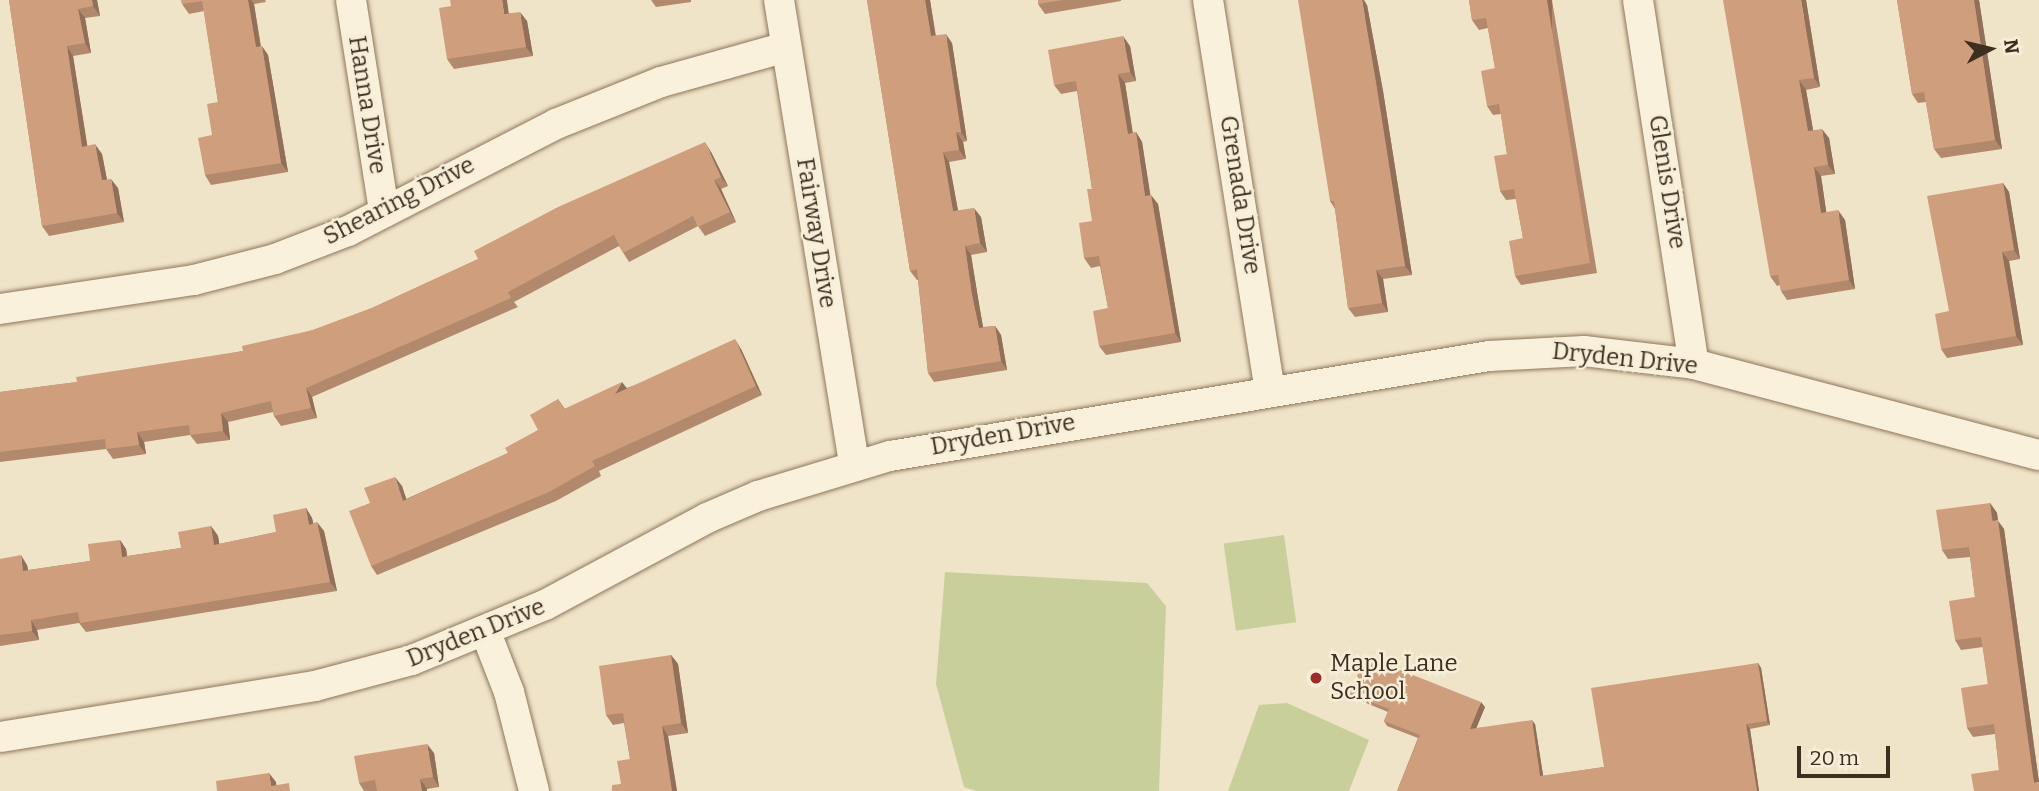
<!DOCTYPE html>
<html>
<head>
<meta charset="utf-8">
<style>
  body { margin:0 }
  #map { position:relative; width:2039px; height:791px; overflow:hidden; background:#f0e4c8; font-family:Bitter,serif }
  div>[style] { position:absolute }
  .green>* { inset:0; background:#c9cf9b; transform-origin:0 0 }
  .roads { filter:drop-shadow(0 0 2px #8d765c) drop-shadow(0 0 2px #8d765c) }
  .street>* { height:30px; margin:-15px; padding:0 15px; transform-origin:15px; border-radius:15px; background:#faf1dc }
  .wall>* { inset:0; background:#b2896c }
  .shaded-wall>* { inset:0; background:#916f58; transform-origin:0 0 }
  .building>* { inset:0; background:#cf9f7d }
  .dots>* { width:19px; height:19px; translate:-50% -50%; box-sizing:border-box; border:4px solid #f7eed8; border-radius:50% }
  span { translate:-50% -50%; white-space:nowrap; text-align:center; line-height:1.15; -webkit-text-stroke:5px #f7eed8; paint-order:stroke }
  .street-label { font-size:24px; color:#3d2e20 }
  .poi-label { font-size:24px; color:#3d2e20 }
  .left { translate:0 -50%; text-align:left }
  .north { position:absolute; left:1955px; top:14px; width:70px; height:70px; -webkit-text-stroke:5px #f7eed8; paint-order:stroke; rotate:83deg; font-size:19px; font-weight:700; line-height:28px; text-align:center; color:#3d2e20 }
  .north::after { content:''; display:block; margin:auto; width:24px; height:32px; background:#3d2e20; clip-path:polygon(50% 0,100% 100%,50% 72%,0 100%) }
  .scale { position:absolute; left:1797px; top:746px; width:93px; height:32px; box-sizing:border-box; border:4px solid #3d2e20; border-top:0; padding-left:9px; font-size:21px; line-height:24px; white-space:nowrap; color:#3d2e20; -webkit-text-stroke:5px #f7eed8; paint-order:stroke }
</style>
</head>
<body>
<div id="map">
  <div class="green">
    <div style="left:1284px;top:535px;width:88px;height:61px;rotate:82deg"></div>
    <div style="clip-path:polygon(945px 572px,1147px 583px,1166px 606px,1159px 791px,976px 791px,964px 787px,936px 684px)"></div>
    <div style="clip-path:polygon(1287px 703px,1369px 740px,1349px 791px,1228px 791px,1259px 705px)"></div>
  </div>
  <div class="roads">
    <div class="street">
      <div style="left:351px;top:0;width:214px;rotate:81.1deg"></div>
      <div style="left:779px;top:0;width:471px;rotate:80.8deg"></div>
      <div style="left:1208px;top:0;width:396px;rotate:81deg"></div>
      <div style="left:1638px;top:0;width:368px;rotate:81.3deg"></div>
      <div style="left:0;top:309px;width:196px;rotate:-8.5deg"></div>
      <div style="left:194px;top:280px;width:84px;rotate:-14.5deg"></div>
      <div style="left:275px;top:259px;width:78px;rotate:-21deg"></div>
      <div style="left:348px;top:231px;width:234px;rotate:-27.2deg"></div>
      <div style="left:556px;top:124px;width:113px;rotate:-21.8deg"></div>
      <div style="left:661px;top:82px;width:130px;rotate:-15.6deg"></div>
      <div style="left:486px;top:633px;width:63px;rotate:68.7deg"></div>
      <div style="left:509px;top:692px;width:102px;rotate:75.8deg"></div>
      <div style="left:0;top:737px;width:319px;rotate:-9.2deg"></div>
      <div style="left:315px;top:686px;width:100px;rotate:-15deg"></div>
      <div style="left:412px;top:660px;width:144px;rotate:-22.5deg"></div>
      <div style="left:545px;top:605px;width:184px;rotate:-28.2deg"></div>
      <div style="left:707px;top:518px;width:56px;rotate:-23.3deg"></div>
      <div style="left:758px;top:496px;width:138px;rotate:-16.9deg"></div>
      <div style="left:890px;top:456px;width:607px;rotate:-9.48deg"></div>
      <div style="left:1489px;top:356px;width:95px;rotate:-3deg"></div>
      <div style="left:1584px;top:351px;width:111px;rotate:6.7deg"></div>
      <div style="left:1694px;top:364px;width:357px;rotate:14.8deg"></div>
    </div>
  </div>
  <div class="wall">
    <div style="clip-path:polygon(9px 0,97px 0,100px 16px,85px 18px,91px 53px,73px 56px,87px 146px,102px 154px,107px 180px,118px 188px,124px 222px,49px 236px,42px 226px)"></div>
    <div style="clip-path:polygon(181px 0,265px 0,266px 2px,254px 4px,261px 46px,268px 55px,288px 172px,211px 185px,205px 175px,218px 102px,204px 11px,189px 14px,182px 4px)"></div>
    <div style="clip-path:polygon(651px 0,691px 0,691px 2px,656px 7px)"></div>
    <div style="clip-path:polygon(867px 0,930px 0,936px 36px,952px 43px,967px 141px,963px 142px,966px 159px,949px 162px,958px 211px,981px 217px,987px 252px,971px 255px,979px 304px,983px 327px,995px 326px,1001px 335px,1007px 370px,934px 382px,928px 373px,918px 280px,917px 280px,910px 271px)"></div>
    <div style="clip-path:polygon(1038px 0,1121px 0,1121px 1px,1045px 14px,1038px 4px)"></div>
    <div style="clip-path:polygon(1469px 0,1552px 0,1597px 273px,1521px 285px,1515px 276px,1523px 238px,1516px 199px,1506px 200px,1500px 191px,1507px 154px,1501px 114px,1493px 115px,1487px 106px,1495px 68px,1488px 28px,1479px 30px,1472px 20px)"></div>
    <div style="clip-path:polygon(1806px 0,1820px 87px,1806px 90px,1813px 130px,1829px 138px,1835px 174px,1821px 176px,1826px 212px,1845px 220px,1855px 289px,1787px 300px,1781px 291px,1780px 285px,1777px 286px,1770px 276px)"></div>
    <div style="clip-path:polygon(1897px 0,1979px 0,2002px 149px,1941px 158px,1934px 149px,1926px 102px,1918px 103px,1912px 94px)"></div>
    <div style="clip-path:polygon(1367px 5px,1383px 91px,1412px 275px,1383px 279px,1388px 312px,1355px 317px,1348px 308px,1335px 209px,1330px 201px)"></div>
    <div style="clip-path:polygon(451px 6px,509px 13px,527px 21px,533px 56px,454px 69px,447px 59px)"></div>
    <div style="clip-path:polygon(1130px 46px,1136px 81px,1125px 83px,1133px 133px,1136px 132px,1142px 142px,1150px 195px,1158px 204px,1181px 342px,1106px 355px,1099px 346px,1108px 308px,1100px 266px,1091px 268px,1084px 258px,1092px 221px,1092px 189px,1077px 91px,1061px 94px,1054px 85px)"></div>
    <div style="clip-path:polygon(711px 152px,728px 186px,721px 189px,736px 222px,705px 236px,698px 226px,629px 262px,619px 246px,514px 302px,518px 307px,312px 397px,317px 418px,281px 426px,274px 416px,273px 412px,228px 422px,230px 440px,197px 444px,190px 435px,144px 442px,146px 454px,113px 459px,106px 449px,0 462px,0 392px,77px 382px,243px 351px,313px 330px,372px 308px)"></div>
    <div style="clip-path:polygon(2003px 183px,2009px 192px,2020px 259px,2009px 261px,2023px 345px,1947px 358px,1941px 349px,1949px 311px)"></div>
    <div style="clip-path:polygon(741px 349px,762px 395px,599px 471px,601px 476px,556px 501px,377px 575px,371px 566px,370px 503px,402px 486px,406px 499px,508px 453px,538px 430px,558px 399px,565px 409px)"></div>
    <div style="clip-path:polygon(1990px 503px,1997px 513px,1998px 521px,2004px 529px,2039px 782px,1999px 770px,1995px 734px,1973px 737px,1967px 728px,1988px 684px,1983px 647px,1961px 650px,1955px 640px,1975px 597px,1970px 557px,1948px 559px,1942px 550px)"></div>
    <div style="clip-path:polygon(306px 508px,312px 518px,313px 523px,324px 531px,337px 591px,86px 632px,79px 623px,37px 630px,39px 640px,0 646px,0 559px,27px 565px,28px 570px,90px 561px,120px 540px,126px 549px,127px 556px,181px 548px,211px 526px,218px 536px,219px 544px,276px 532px)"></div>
    <div style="clip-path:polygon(671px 655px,678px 664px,688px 733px,668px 736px,677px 791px,612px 791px,621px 784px,630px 759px,624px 723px,613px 725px,606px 715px)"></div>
    <div style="clip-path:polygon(1758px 663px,1761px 668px,1770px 725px,1750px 729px,1759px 791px,1397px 791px,1418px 738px,1387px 726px,1384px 721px,1388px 712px,1354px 698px,1350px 694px,1485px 707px,1476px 728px,1535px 724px,1543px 776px,1604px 767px)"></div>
    <div style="clip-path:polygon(434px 753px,439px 787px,427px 789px,427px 791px,364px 791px,359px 783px)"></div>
  </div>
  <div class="shaded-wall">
    <div style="clip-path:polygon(92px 0,97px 0,100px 16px,93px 6px)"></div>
    <div style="clip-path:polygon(248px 0,251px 0,254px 4px,262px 57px,256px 47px)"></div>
    <div style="clip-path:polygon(502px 0,507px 0,510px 23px,504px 14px)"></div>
    <div style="clip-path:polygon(925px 0,930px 0,937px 46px,931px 36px)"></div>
    <div style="clip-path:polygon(1362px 0,1364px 0,1367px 5px,1383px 91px,1412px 275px,1405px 266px)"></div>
    <div style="left:1547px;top:0;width:5px;height:266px"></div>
    <div style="clip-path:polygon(1801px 0,1806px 0,1820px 87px,1814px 78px)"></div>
    <div style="clip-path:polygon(1974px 0,1979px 0,2002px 149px,1995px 140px)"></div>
    <div style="clip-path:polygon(78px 9px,85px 18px,91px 53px,85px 43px)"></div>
    <div style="clip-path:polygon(520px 12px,527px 21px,533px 56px,526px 47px)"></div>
    <div style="clip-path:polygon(946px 34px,952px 43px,967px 141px,961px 132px)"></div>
    <div style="clip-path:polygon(1123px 36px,1130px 46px,1136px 81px,1130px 72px)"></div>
    <div style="clip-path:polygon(67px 46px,73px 56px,89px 156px,82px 147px)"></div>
    <div style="clip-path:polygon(262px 46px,268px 55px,288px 172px,281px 163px)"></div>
    <div style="clip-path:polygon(1118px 74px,1125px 83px,1134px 143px,1128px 134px)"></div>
    <div style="clip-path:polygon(1799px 80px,1806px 90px,1815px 141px,1808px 131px)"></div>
    <div style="clip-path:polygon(1822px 129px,1829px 138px,1835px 174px,1828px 165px)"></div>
    <div style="clip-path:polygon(956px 132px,963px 142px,966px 159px,959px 150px)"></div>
    <div style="clip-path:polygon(1136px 132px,1142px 142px,1152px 205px,1145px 196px)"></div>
    <div style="clip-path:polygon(705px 142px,711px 152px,728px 186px,721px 177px)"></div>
    <div style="clip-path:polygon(95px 144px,102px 154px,109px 190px,102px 180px)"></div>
    <div style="clip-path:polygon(943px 152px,949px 162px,960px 221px,953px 211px)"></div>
    <div style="clip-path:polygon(1814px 167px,1821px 176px,1828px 223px,1821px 213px)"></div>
    <div style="clip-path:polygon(111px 179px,118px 188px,124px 222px,117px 213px)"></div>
    <div style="clip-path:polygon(714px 180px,721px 189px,736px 222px,730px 212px)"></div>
    <div style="clip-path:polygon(2003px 183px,2009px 192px,2020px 259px,2014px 250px)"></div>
    <div style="clip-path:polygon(1151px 195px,1158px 204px,1181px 342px,1175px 333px)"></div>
    <div style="clip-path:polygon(974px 208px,981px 217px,987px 252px,980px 243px)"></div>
    <div style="clip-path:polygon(1838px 210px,1845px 220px,1855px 289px,1849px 280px)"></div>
    <div style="clip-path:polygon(965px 246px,971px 255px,979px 304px,985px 338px,979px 328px,972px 295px)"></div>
    <div style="clip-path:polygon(2002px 252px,2009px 261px,2023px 345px,2016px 336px)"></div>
    <div style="clip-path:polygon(1376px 270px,1383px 279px,1388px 312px,1382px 303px)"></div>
    <div style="clip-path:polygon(995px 326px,1001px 335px,1007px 370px,1001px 361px)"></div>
    <div style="clip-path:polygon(735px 339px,741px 349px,762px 395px,756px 386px)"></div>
    <div style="clip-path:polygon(622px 382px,629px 391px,615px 394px)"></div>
    <div style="clip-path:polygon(306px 388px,312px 397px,317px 418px,311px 408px)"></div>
    <div style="clip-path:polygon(221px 413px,228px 422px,230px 440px,223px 431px)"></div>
    <div style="clip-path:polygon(137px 432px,144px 442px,146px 454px,139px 445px)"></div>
    <div style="clip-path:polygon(395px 477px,402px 486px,410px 510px,403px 501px)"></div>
    <div style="clip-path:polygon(1990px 503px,1997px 513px,1998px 521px,2004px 529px,2039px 782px,2034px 783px)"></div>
    <div style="clip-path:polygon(306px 508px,312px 518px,316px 534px,309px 525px)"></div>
    <div style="clip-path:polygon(317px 522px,324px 531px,337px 591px,330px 582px)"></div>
    <div style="clip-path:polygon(211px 526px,218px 536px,221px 554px,214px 545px)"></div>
    <div style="clip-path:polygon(120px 540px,126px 549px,129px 567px,122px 557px)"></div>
    <div style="clip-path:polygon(21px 555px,27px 565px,30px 580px,23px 571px)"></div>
    <div style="clip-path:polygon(31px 620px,37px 630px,39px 640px,32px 631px)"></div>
    <div style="clip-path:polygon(671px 655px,678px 664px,688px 733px,681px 723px)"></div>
    <div style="clip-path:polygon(1758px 663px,1761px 668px,1770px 725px,1767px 721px)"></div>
    <div style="clip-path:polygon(1481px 702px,1485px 707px,1474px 734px,1470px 729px)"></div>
    <div style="clip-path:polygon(1532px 720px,1535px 724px,1544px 781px,1540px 776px)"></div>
    <div style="clip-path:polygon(1746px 724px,1750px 729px,1759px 791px,1757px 791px)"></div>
    <div style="clip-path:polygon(662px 726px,668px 736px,677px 791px,672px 791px)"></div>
    <div style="clip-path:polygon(427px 744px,434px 753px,439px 787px,433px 777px)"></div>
    <div style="clip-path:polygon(269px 773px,276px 782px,277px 791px,271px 786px)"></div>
    <div style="clip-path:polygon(420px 779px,427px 789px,427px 791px,422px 791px)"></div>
  </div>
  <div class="building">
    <div style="clip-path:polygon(9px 0,92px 0,93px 6px,78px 9px,85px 43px,67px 46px,82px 147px,95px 144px,102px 180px,111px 179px,117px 213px,42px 226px)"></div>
    <div style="clip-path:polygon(181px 0,248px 0,256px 47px,262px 46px,281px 163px,205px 175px,198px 138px,212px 135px,207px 104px,218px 102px,202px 1px,182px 4px)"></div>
    <div style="clip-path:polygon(450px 0,502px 0,504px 14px,520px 12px,526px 47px,447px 59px,439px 8px,451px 6px)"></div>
    <div style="clip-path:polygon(867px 0,925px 0,931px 36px,946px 34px,961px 132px,956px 132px,959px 150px,943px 152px,953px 211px,974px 208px,980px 243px,965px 246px,972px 295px,979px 328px,995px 326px,1001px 361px,928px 373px,917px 269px,910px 271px)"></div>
    <div style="clip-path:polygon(1038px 0,1063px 0,1038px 4px)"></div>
    <div style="clip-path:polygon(1298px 0,1362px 0,1376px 82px,1405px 266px,1376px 270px,1382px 303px,1348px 308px,1334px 201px,1330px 201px)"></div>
    <div style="clip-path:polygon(1469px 0,1547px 0,1590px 263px,1515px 276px,1509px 241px,1523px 238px,1514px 189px,1500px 191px,1494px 156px,1507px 154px,1499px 104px,1487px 106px,1481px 71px,1495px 68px,1486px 18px,1472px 20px)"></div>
    <div style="clip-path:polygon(1723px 0,1801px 0,1814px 78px,1799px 80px,1808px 131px,1822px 129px,1828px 165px,1814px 167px,1821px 213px,1838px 210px,1849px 280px,1781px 291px,1778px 275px,1770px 276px)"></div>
    <div style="clip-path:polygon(1897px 0,1974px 0,1995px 140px,1934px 149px,1924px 92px,1912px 94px)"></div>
    <div style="clip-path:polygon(1123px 36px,1130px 72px,1118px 74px,1128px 134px,1136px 132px,1145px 196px,1151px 195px,1175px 333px,1099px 346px,1093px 311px,1108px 308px,1099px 256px,1084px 258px,1079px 223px,1092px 221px,1087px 189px,1092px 189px,1076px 81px,1054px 85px,1048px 50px)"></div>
    <div style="clip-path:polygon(705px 142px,721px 177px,714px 180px,730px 212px,698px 227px,693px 216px,623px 253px,614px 235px,508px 292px,511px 298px,306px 388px,311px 408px,274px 416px,271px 401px,221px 413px,223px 431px,190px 435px,189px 425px,137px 432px,139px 445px,106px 449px,105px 439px,0 452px,0 392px,77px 382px,76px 377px,243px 351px,242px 346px,313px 330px,372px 308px,478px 259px,474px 251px,558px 207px)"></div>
    <div style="clip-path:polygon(2003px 183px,2014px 250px,2002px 252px,2016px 336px,1941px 349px,1935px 314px,1949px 311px,1927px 196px)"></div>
    <div style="clip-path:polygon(735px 339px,756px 386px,592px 461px,595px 466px,549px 492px,371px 566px,349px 511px,370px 503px,364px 488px,395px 477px,403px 501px,508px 453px,505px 448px,538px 430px,530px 415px,558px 399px,564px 409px,622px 382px,615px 394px)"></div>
    <div style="clip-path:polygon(1990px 503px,1992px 521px,1998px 520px,2034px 783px,2039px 782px,2039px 791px,1974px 791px,1971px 774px,1999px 770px,1994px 724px,1967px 728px,1961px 688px,1988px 684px,1981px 637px,1955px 640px,1949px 601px,1975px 597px,1969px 547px,1942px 550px,1936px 510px)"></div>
    <div style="clip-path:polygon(306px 508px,309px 525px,317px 522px,330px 582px,80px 623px,78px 612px,31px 620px,32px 631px,0 635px,0 559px,21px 555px,23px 571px,90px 561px,88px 544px,120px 540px,122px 557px,181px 548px,178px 532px,211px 526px,214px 545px,276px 532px,273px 515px)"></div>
    <div style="clip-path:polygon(671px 655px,681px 723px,662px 726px,672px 791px,612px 791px,612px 785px,621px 784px,617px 761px,630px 759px,623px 713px,606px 715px,599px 666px)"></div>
    <div style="clip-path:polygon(1365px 656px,1481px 702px,1470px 729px,1532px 720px,1540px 776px,1604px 767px,1591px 688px,1758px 663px,1767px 721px,1746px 724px,1757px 791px,1397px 791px,1420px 735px,1384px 721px,1389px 709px,1350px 694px)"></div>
    <div style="clip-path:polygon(427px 744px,433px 777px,420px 779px,422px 791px,377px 791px,375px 780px,359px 783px,354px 756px)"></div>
    <div style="clip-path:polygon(269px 773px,271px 786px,289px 783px,290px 791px,217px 791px,216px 781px)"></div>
  </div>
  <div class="dots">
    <div style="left:1316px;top:678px;background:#9e2a2b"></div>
  </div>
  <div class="street-label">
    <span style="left:367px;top:105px;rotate:81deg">Hanna Drive</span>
    <span style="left:1667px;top:182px;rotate:81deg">Glenis Drive</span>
    <span style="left:1240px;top:195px;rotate:81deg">Grenada Drive</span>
    <span style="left:399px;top:201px;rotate:-27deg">Shearing Drive</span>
    <span style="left:816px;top:233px;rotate:81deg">Fairway Drive</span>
    <span style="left:1625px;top:359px;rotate:6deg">Dryden Drive</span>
    <span style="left:1003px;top:435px;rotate:-10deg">Dryden Drive</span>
    <span style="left:476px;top:633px;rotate:-22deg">Dryden Drive</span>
  </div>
  <div class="poi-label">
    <span class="left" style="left:1330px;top:678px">Maple Lane<br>School</span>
  </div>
  <div class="north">N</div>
  <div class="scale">20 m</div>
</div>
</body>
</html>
